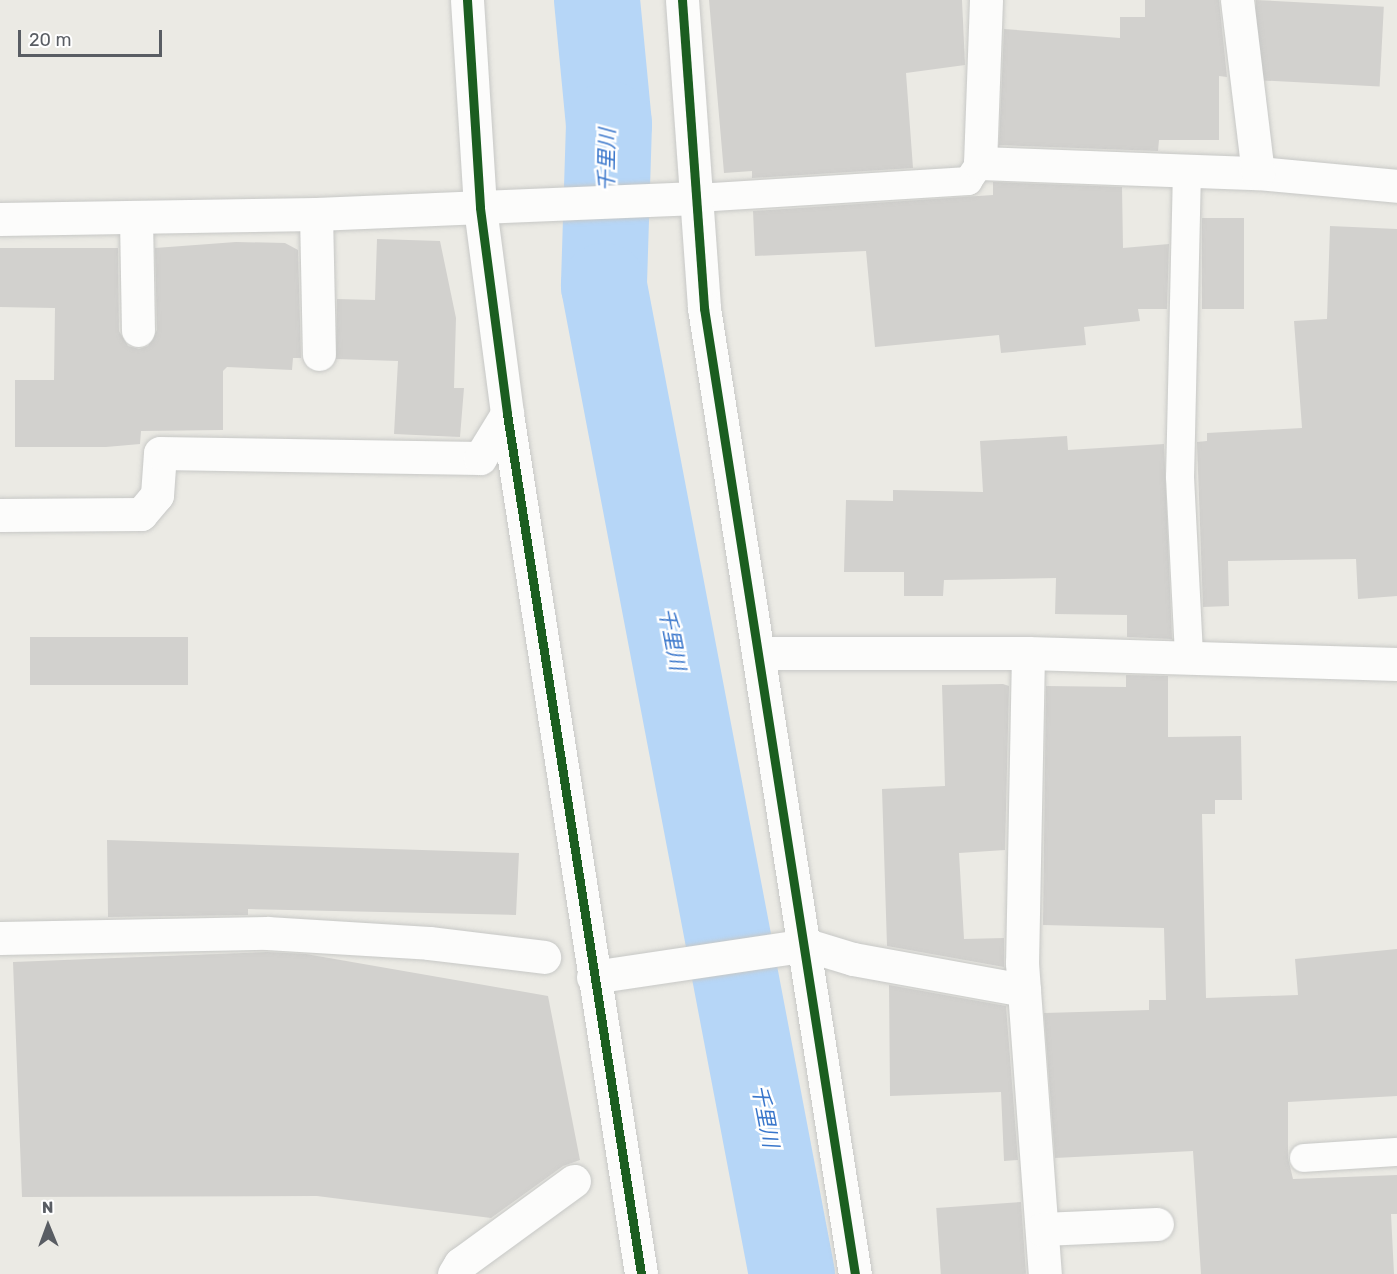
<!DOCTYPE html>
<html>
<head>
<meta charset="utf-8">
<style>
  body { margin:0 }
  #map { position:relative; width:1397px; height:1274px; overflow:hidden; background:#ebeae4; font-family:Rubik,"Noto Sans JP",sans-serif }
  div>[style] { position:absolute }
  .river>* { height:86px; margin:-43px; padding:0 43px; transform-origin:43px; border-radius:43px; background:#b6d6f7 }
  .building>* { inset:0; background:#d2d1ce; transform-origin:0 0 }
  .roads { filter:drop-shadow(0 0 2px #c7c8c6) drop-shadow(0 0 2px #c7c8c6) }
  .lane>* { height:28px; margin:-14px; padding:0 14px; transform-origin:14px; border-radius:14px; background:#fcfcfb }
  .street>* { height:33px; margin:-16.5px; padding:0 16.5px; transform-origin:16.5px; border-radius:16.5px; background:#fcfcfb }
  .cycleway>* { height:9px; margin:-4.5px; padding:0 4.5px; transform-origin:4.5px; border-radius:4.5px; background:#1b5e20 }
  span { translate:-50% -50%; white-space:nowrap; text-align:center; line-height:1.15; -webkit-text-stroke:5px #fff; paint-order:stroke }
  .water-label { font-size:21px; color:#3976cb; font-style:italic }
  .north { position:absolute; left:18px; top:1196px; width:60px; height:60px; -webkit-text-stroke:4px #fff; paint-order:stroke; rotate:359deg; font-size:16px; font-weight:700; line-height:24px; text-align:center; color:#595d63 }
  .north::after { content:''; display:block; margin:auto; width:21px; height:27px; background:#595d63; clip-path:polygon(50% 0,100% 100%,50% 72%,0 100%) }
  .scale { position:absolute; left:18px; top:30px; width:144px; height:27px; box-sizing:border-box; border:3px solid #595d63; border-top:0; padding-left:8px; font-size:18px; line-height:21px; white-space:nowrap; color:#595d63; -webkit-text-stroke:4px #fff; paint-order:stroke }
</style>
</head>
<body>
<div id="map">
  <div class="river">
    <div style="left:597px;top:0;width:125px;rotate:84.5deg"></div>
    <div style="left:609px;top:124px;width:162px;rotate:91.8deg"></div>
    <div style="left:604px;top:286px;width:1006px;rotate:79.23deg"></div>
  </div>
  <div class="building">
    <div style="clip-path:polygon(709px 0,962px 0,965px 65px,906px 73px,913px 168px,752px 178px,752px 171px,724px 173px)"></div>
    <div style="clip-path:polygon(1145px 0,1219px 0,1227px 77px,1219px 76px,1219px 140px,1159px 140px,1158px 151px,999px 145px,1004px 29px,1120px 38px,1120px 17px,1145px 17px)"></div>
    <div style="left:1256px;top:0;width:128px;height:80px;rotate:3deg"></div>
    <div style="clip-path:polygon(993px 182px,1122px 187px,1123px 248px,1169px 244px,1167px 309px,1138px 309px,1140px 321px,1084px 327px,1086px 345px,1001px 353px,999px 335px,875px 347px,866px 251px,755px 256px,753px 211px,993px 195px)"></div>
    <div style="left:1202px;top:218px;width:42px;height:91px"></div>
    <div style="clip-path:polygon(1330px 226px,1397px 229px,1397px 596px,1358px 599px,1356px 559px,1228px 561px,1229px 606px,1203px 607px,1197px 442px,1207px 441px,1207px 433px,1302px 428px,1294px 321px,1327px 319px)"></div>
    <div style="clip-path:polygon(377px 239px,440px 241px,456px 318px,454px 388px,464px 388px,460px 437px,394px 434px,398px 361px,336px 359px,337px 299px,375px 300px)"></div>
    <div style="clip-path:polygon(236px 242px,285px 243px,298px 250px,301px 358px,293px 358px,292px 370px,227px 367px,223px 371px,223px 430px,141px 431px,140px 444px,106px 447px,15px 447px,15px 380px,54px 380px,55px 308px,0 307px,0 248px,118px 248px,119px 331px,128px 346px,139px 349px,148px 346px,157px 330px,155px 248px)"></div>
    <div style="clip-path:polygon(1067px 436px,1068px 450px,1164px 444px,1172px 639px,1127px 637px,1127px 615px,1055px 614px,1056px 578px,944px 580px,943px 596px,904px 596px,904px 572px,844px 572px,846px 500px,893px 501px,893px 490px,983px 492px,980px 441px)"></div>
    <div style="left:188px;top:637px;width:48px;height:158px;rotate:90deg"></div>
    <div style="clip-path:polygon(1126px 675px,1168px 676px,1168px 737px,1241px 736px,1242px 800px,1215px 800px,1215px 814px,1202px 814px,1206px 998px,1298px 995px,1295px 959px,1397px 949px,1397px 1096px,1288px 1102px,1288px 1158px,1293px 1179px,1397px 1175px,1397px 1214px,1391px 1214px,1394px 1274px,1201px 1274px,1193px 1151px,1055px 1158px,1044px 1013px,1149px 1010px,1149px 1000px,1166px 1000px,1164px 928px,1043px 925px,1046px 686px,1126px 687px)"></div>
    <div style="clip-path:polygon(1003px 684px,1009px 686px,1005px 850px,959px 853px,964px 939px,1004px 938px,1004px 967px,887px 946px,882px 789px,945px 786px,942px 685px)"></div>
    <div style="clip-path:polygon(107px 840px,519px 853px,516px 915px,248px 909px,248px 915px,108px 917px)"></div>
    <div style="clip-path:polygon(267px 952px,306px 954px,548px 996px,580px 1160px,563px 1166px,491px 1218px,317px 1196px,22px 1197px,13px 962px)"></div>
    <div style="clip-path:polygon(889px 985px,1006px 1006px,1018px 1160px,1004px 1161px,1001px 1092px,890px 1096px)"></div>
    <div style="left:1021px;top:1202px;width:72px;height:85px;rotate:86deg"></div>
  </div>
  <div class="roads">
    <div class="lane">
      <div style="left:1187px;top:170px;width:307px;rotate:91.3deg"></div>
      <div style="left:1180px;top:477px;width:180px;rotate:87.1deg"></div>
      <div style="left:697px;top:198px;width:272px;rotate:-3.6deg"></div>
      <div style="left:968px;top:181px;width:22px;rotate:-56deg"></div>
      <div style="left:1304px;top:1158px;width:93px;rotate:-3.7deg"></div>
    </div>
    <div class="street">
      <div style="left:467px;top:0;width:208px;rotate:86.4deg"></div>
      <div style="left:480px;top:208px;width:208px;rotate:82.5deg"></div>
      <div style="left:507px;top:414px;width:870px;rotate:81.14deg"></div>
      <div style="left:682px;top:0;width:309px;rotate:85.9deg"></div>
      <div style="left:704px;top:308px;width:978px;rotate:81.12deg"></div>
      <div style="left:986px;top:0;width:163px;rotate:92.1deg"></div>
      <div style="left:980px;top:163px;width:278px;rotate:2.1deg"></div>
      <div style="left:1258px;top:173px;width:140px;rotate:5.3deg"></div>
      <div style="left:1237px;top:0;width:174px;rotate:83.1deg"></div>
      <div style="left:316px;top:214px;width:140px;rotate:88.8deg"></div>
      <div style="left:136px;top:218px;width:112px;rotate:89deg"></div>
      <div style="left:0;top:219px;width:316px;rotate:-0.9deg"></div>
      <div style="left:316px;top:214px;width:381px;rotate:-2.4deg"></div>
      <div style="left:0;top:515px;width:141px;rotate:-0.4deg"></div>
      <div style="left:141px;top:514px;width:25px;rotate:-50deg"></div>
      <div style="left:157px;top:495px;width:42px;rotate:-85.9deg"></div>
      <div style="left:160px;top:453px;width:320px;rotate:0.9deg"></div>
      <div style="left:480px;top:458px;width:52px;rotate:-58.5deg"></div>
      <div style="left:760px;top:653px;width:268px"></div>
      <div style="left:1028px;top:653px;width:369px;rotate:1.7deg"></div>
      <div style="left:1028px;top:653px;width:310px;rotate:91.1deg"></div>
      <div style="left:1022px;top:963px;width:312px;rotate:85.8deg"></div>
      <div style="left:0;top:938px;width:267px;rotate:-1.1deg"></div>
      <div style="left:267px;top:933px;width:162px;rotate:3.5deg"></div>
      <div style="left:429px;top:943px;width:116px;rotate:6.9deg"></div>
      <div style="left:593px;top:977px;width:216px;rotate:-8.5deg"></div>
      <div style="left:807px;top:945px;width:48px;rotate:16.9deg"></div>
      <div style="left:853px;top:959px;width:174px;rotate:10.3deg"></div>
      <div style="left:1042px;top:1229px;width:115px;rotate:-2.5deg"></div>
      <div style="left:454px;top:1274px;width:12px;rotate:-59deg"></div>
      <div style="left:460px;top:1264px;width:141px;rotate:-36.1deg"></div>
    </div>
  </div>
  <div class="cycleway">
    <div style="left:467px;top:0;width:208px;rotate:86.4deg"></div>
    <div style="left:480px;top:208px;width:208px;rotate:82.5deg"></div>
    <div style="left:507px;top:414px;width:870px;rotate:81.14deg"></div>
    <div style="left:682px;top:0;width:309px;rotate:85.9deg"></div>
    <div style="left:704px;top:308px;width:978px;rotate:81.12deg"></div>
  </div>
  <div class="water-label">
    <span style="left:607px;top:160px;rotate:-89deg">千里川</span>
    <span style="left:672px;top:639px;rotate:79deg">千里川</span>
    <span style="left:765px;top:1116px;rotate:79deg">千里川</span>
  </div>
  <div class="north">N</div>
  <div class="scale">20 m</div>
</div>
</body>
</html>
